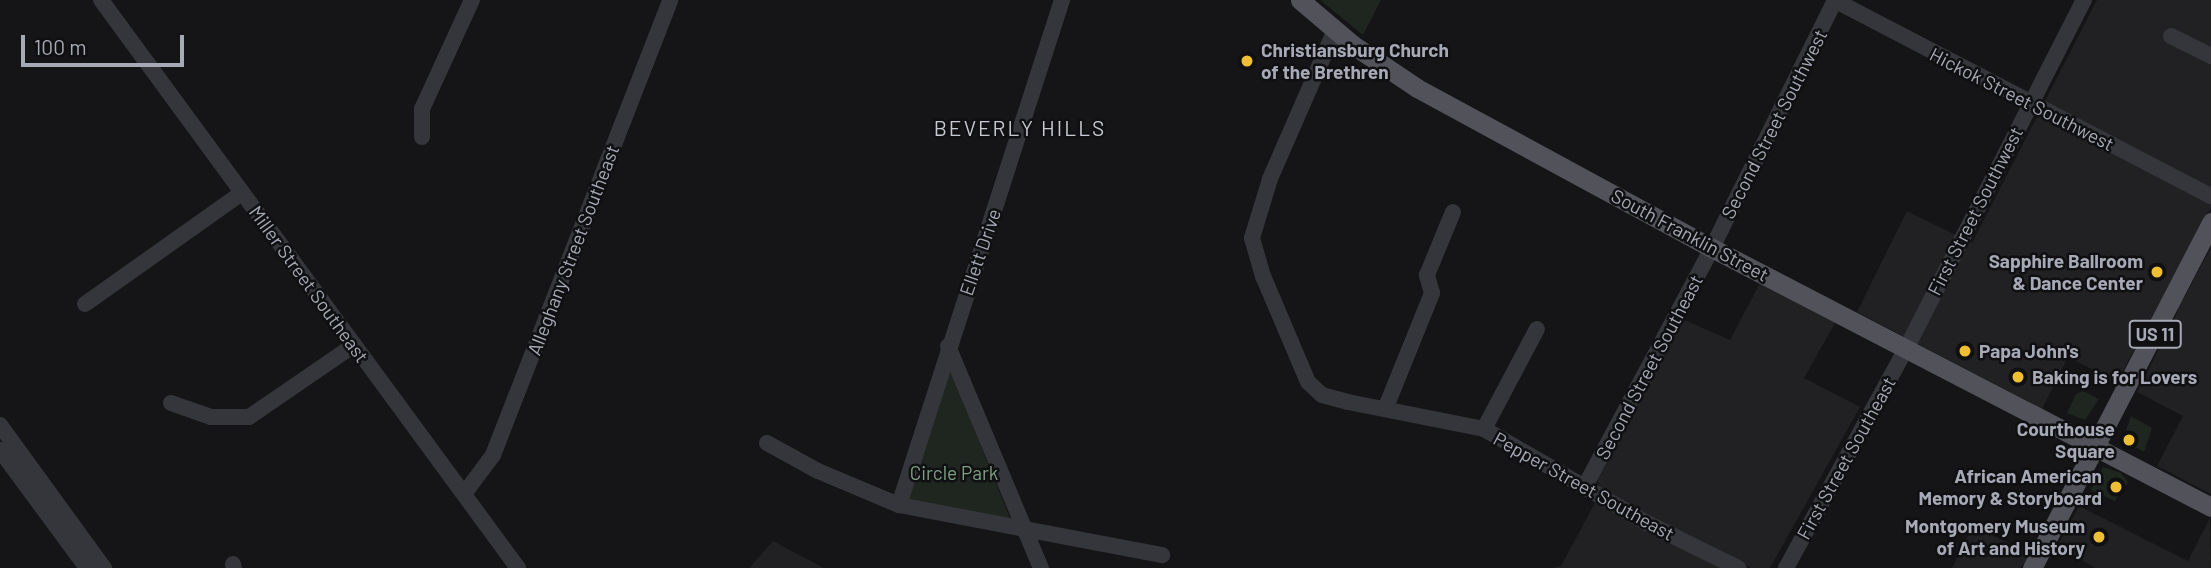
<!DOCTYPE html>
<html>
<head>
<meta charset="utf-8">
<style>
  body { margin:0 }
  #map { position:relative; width:2211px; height:568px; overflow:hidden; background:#151416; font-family:Barlow,sans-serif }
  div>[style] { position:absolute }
  .built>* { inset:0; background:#212023 }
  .green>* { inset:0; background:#1f2620 }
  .minor>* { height:16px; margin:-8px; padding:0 8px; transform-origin:8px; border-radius:8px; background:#35363b }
  .major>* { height:19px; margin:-9.5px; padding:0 9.5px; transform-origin:9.5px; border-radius:9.5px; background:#52535a }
  .dots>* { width:19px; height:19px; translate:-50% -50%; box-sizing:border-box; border:4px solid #100f11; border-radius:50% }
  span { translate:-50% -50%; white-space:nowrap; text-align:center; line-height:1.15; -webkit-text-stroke:5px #100f11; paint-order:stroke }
  .shield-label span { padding:2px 5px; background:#100f11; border:2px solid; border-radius:5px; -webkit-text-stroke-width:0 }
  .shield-label { font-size:18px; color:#a6aab6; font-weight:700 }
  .poi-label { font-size:19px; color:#a6aab6; font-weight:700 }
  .left { translate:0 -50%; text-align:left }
  .right { translate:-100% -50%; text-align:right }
  .street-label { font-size:19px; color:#a6aab6 }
  .park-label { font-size:19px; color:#7ea183 }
  .neighbourhood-label { font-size:21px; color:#c7c9d2; letter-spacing:2px }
  .scale { position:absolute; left:21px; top:35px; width:163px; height:32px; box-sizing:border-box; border:4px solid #a6aab6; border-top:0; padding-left:9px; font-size:21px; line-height:24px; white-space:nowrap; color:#a6aab6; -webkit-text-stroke:5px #100f11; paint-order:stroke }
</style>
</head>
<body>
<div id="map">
  <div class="built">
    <div style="clip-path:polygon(2097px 0,2211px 0,2211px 207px,2117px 382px,2068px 357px,2042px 409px,1857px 312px,1907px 211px,1972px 243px)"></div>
    <div style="clip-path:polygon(2211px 247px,2211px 494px,2157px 466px,2183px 416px,2137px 392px,2177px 313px,2179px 300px,2184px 298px)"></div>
    <div style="clip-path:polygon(1760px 283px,1835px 323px,1804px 378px,1860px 407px,1770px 568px,1751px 568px,1641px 512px,1599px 487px,1596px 476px,1680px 318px,1730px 340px)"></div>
    <div style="clip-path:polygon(1597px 499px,1729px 568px,1552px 568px,1561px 566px)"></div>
    <div style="clip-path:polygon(2079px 506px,2188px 561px,2210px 518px,2211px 568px,2095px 568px,2058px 545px)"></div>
    <div style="clip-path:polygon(1973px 526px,2027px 552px,2029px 557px,2020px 568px,1952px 568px)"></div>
    <div style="clip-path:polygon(773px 541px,824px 568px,749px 568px)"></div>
  </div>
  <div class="green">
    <div style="clip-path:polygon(1320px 0,1381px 0,1363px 35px)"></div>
    <div style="clip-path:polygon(948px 372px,952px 374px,1010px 518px,913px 504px,908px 498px)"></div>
    <div style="clip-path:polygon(2083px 391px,2099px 399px,2085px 420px,2067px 413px,2076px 394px)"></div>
    <div style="clip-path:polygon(2131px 416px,2152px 428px,2144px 452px,2123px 440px)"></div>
    <div style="clip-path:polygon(2103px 467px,2121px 473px,2128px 482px,2115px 501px,2091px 490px)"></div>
  </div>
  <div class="minor">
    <div style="left:101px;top:0;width:705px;rotate:53.72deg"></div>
    <div style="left:1834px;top:0;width:425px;rotate:27.5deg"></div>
    <div style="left:1335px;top:30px;width:163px;rotate:113.6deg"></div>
    <div style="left:1270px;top:179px;width:62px;rotate:107deg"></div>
    <div style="left:1252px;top:238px;width:40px;rotate:74deg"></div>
    <div style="left:1263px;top:276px;width:115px;rotate:67deg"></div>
    <div style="left:1308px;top:382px;width:19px;rotate:43deg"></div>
    <div style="left:1322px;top:395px;width:27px;rotate:15deg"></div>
    <div style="left:1348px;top:402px;width:139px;rotate:11.2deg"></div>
    <div style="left:1484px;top:429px;width:188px;rotate:30deg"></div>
    <div style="left:1647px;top:523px;width:102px;rotate:26.3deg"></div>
    <div style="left:2171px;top:36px;width:45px;rotate:26.6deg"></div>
    <div style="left:422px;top:137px;width:28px;rotate:-90deg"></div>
    <div style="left:422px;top:109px;width:120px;rotate:-65.4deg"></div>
    <div style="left:85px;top:304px;width:192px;rotate:-35.3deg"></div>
    <div style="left:948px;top:346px;width:241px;rotate:67.3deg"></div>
    <div style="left:171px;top:403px;width:42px;rotate:19.3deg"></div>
    <div style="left:211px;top:417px;width:38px"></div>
    <div style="left:249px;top:417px;width:127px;rotate:-34.4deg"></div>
    <div style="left:1386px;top:407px;width:123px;rotate:-68deg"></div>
    <div style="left:1432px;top:293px;width:19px;rotate:-106deg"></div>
    <div style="left:1427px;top:275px;width:68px;rotate:-67.6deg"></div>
    <div style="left:0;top:425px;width:177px;rotate:54deg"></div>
    <div style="left:1484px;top:429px;width:113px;rotate:-62.1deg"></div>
    <div style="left:767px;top:443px;width:58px;rotate:28.8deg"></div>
    <div style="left:818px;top:471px;width:88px;rotate:22.8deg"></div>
    <div style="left:899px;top:505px;width:268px;rotate:10.8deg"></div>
    <div style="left:0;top:450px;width:147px;rotate:53.6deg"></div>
    <div style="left:1585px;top:486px;width:270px;rotate:-61.9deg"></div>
    <div style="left:1712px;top:248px;width:277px;rotate:-63.6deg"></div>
    <div style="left:464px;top:494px;width:49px;rotate:-53.4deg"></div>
    <div style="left:493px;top:455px;width:488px;rotate:-68.7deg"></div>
    <div style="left:899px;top:505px;width:531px;rotate:-72.11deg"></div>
    <div style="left:233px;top:564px;width:4px;rotate:76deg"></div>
    <div style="left:1786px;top:568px;width:252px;rotate:-61.3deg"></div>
    <div style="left:1907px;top:347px;width:390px;rotate:-63deg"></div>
  </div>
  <div class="major">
    <div style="left:1300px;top:0;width:70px;rotate:40.3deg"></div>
    <div style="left:1353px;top:45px;width:77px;rotate:33.9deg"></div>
    <div style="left:1417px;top:88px;width:336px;rotate:28.5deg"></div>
    <div style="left:1712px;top:248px;width:562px;rotate:27.43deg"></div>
    <div style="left:2032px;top:568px;width:390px;rotate:-62.6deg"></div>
  </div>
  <div class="dots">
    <div style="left:1247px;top:61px;background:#eebf35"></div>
    <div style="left:2157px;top:272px;background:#eebf35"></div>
    <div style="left:1965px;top:351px;background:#eebf35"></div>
    <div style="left:2018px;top:377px;background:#eebf35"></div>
    <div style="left:2129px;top:440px;background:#eebf35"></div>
    <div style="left:2116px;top:487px;background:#eebf35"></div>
    <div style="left:2099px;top:537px;background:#eebf35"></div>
  </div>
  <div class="shield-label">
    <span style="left:2155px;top:334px">US 11</span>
  </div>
  <div class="poi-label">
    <span class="left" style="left:1261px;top:61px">Christiansburg Church<br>of the Brethren</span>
    <span class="right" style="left:2143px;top:272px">Sapphire Ballroom<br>&amp; Dance Center</span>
    <span class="left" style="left:1979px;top:351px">Papa John's</span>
    <span class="left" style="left:2032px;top:377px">Baking is for Lovers</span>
    <span class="right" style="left:2115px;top:440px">Courthouse<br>Square</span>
    <span class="right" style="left:2102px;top:487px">African American<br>Memory &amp; Storyboard</span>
    <span class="right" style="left:2085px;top:537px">Montgomery Museum<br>of Art and History</span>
  </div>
  <div class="street-label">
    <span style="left:2022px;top:99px;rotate:27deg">Hickok Street Southwest</span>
    <span style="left:1774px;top:124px;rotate:-63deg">Second Street Southwest</span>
    <span style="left:1975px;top:211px;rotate:-63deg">First Street Southwest</span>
    <span style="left:1690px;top:235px;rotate:28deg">South Franklin Street</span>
    <span style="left:573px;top:250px;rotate:-69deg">Alleghany Street Southeast</span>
    <span style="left:980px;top:252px;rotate:-71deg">Ellett Drive</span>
    <span style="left:309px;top:284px;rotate:54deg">Miller Street Southeast</span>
    <span style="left:1649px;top:367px;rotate:-62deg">Second Street Southeast</span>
    <span style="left:1846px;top:458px;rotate:-61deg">First Street Southeast</span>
    <span style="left:1584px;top:486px;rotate:29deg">Pepper Street Southeast</span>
  </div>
  <div class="park-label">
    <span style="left:954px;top:473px">Circle Park</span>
  </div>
  <div class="neighbourhood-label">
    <span style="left:1020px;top:128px">BEVERLY HILLS</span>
  </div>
  <div class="scale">100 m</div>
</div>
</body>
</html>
